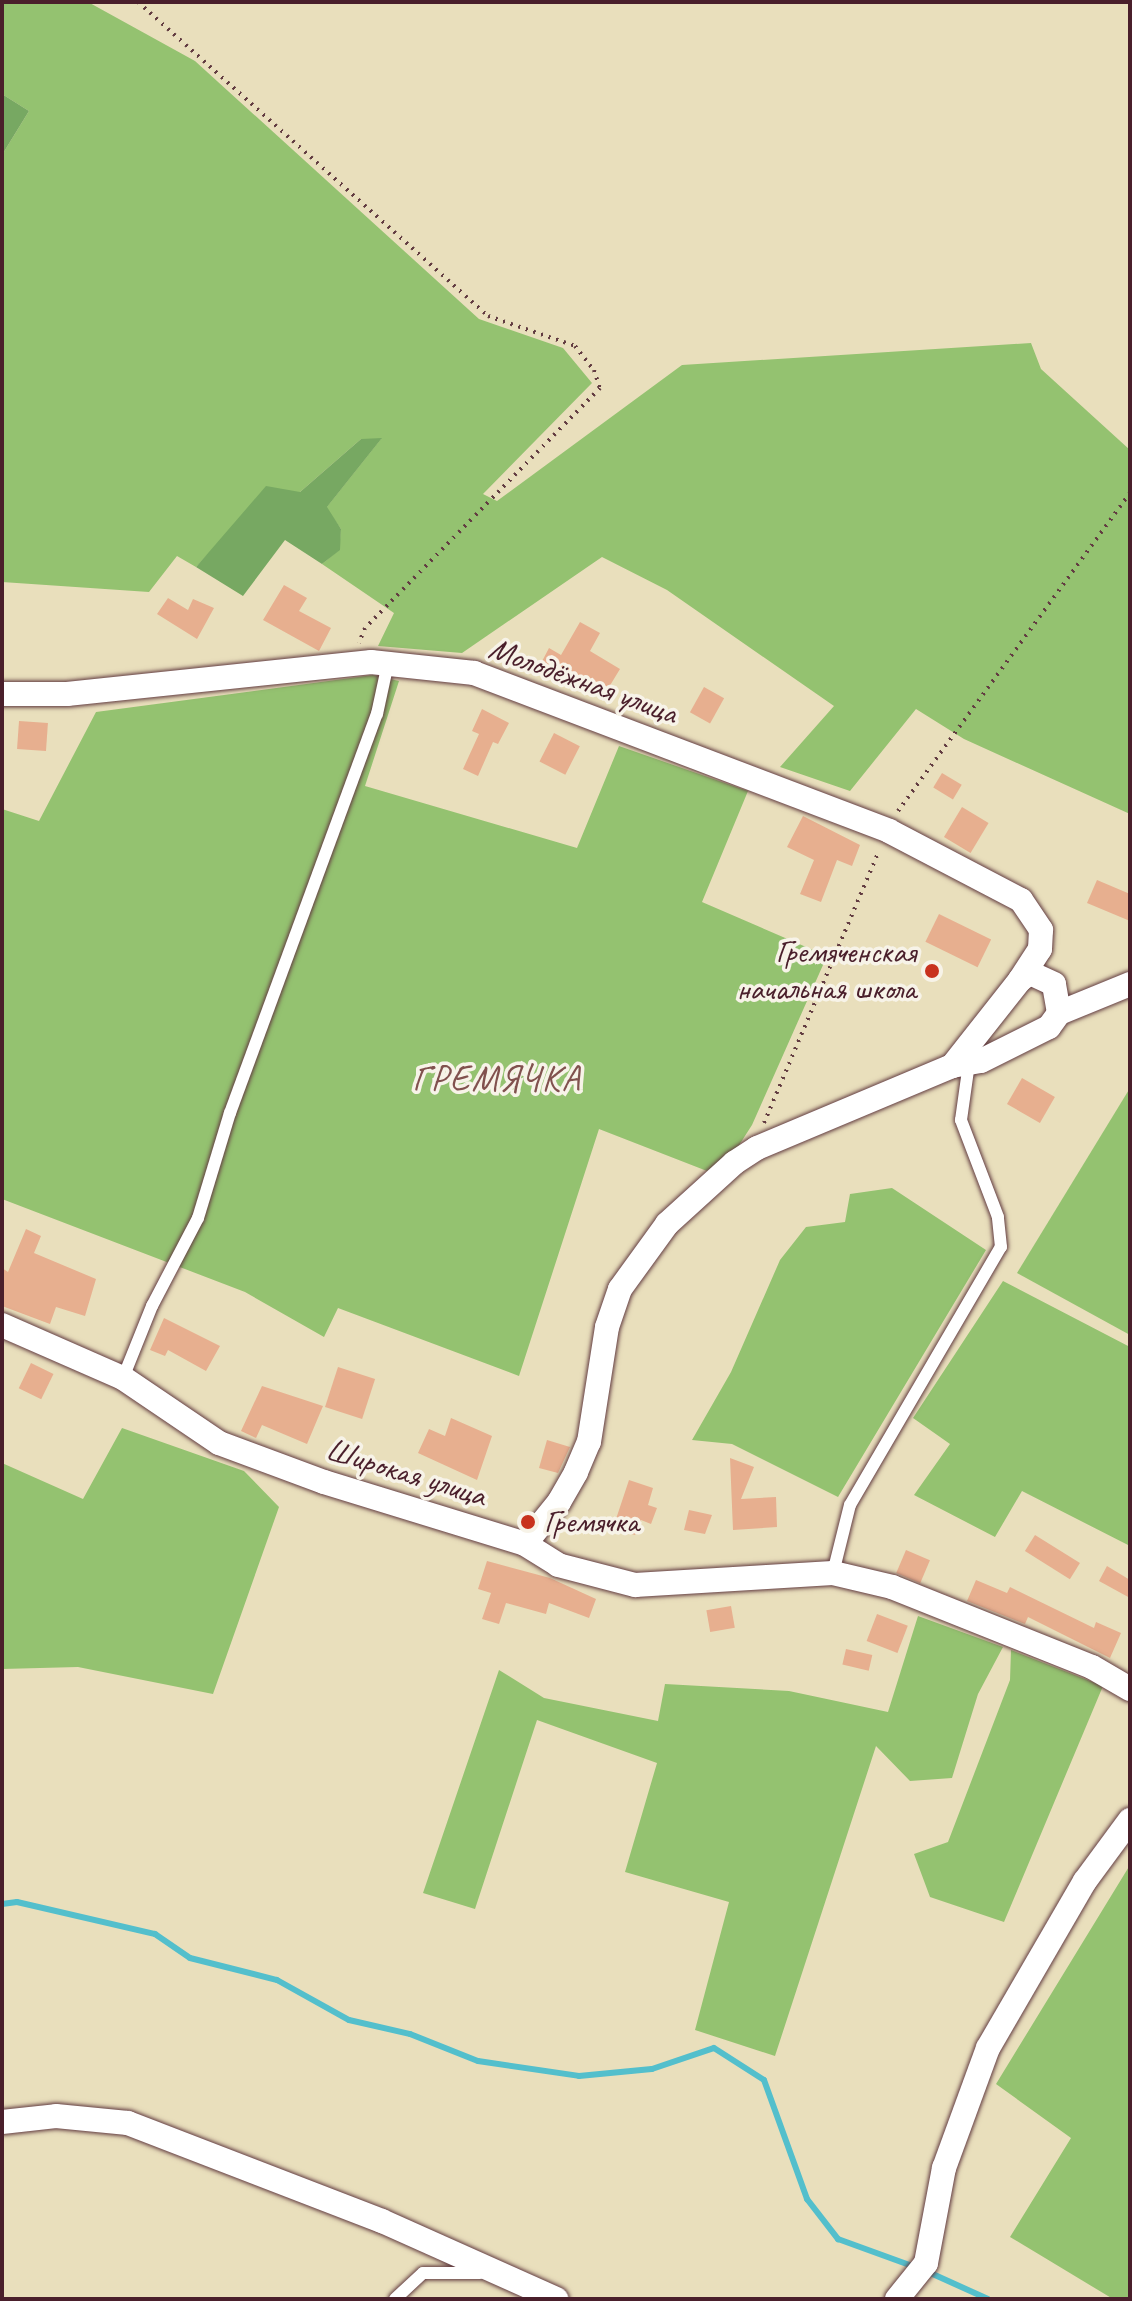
<!DOCTYPE html>
<html>
<head>
<meta charset="utf-8">
<style>
  body { margin:0 }
  #map { position:relative; width:1132px; height:2301px; overflow:hidden; background:#e9dfbc; font-family:Caveat,sans-serif }
  div>[style] { position:absolute }
  .green>* { inset:0; background:#94c270 }
  .forest>* { inset:0; background:#77a862 }
  .stream>* { height:6px; margin:-3px; padding:0 3px; transform-origin:3px; border-radius:3px; background:#53bfcc }
  .building>* { inset:0; background:#e7af8f; transform-origin:0 0 }
  .path>* { height:4px; margin-top:-2px; transform-origin:0; background:repeating-linear-gradient(90deg,#623c41 0 2px,transparent 0 8px) }
  .roads { filter:drop-shadow(0 0 2px #623c41) drop-shadow(0 0 2px #623c41) }
  .lane>* { height:12px; margin:-6px; padding:0 6px; transform-origin:6px; border-radius:6px; background:#fff }
  .street>* { height:24px; margin:-12px; padding:0 12px; transform-origin:12px; border-radius:12px; background:#fff }
  .dots>* { width:22px; height:22px; translate:-50% -50%; box-sizing:border-box; border:4px solid #f7f3e8; border-radius:50% }
  span { translate:-50% -50%; white-space:nowrap; text-align:center; line-height:1.15; -webkit-text-stroke:7px #f7f3e8; paint-order:stroke }
  .street-label { font-size:32px; color:#4a1f2b }
  .poi-label { font-size:32px; color:#4a1f2b }
  .right { translate:-100% -50%; text-align:right }
  .left { translate:0 -50%; text-align:left }
  .quarter-label { font-size:36px; color:#81514e; letter-spacing:2px }
  .frame { position:absolute; inset:0; border:4px solid #4a1f2b; pointer-events:none }
</style>
</head>
<body>
<div id="map">
  <div class="green">
    <div style="clip-path:polygon(2px 2px,88px 2px,195px 61px,479px 319px,563px 348px,592px 383px,483px 494px,497px 501px,682px 365px,1031px 343px,1041px 369px,1130px 450px,1130px 814px,964px 739px,916px 709px,850px 791px,780px 767px,834px 706px,667px 590px,602px 557px,462px 653px,378px 646px,394px 613px,322px 564px,339px 550px,341px 529px,326px 508px,381px 439px,361px 439px,300px 492px,219px 542px,196px 567px,177px 556px,149px 592px,2px 582px,2px 155px,29px 111px,2px 94px)"></div>
    <div style="clip-path:polygon(373px 675px,399px 681px,365px 786px,577px 848px,619px 746px,748px 791px,702px 902px,827px 956px,752px 1125px,734px 1153px,707px 1171px,599px 1129px,519px 1376px,338px 1308px,324px 1337px,245px 1292px,2px 1199px,2px 809px,39px 821px,96px 712px)"></div>
    <div style="clip-path:polygon(1130px 1088px,1130px 1335px,1017px 1273px)"></div>
    <div style="clip-path:polygon(892px 1188px,986px 1250px,838px 1497px,732px 1444px,692px 1440px,731px 1372px,780px 1260px,806px 1227px,845px 1222px,850px 1194px)"></div>
    <div style="clip-path:polygon(1003px 1281px,1130px 1347px,1130px 1546px,1022px 1491px,995px 1537px,914px 1495px,950px 1444px,913px 1418px)"></div>
    <div style="clip-path:polygon(122px 1428px,244px 1471px,279px 1507px,213px 1694px,78px 1667px,2px 1669px,2px 1463px,83px 1499px)"></div>
    <div style="clip-path:polygon(918px 1616px,1003px 1647px,978px 1694px,952px 1778px,910px 1781px,876px 1746px,775px 2056px,695px 2030px,729px 1902px,625px 1872px,657px 1763px,537px 1720px,475px 1909px,423px 1893px,499px 1670px,544px 1698px,658px 1721px,665px 1684px,789px 1691px,888px 1712px)"></div>
    <div style="clip-path:polygon(1011px 1650px,1103px 1686px,1004px 1922px,930px 1897px,914px 1854px,948px 1842px,1010px 1680px)"></div>
    <div style="clip-path:polygon(1130px 1865px,1130px 2299px,1113px 2299px,1010px 2237px,1071px 2138px,996px 2084px)"></div>
  </div>
  <div class="forest">
    <div style="clip-path:polygon(2px 94px,29px 111px,2px 155px)"></div>
    <div style="clip-path:polygon(382px 438px,327px 507px,341px 529px,340px 550px,322px 564px,285px 540px,243px 596px,196px 567px,266px 486px,300px 492px,361px 439px)"></div>
  </div>
  <div class="stream">
    <div style="left:2px;top:1904px;width:15px;rotate:-8deg"></div>
    <div style="left:17px;top:1902px;width:142px;rotate:13.1deg"></div>
    <div style="left:155px;top:1934px;width:42px;rotate:34.4deg"></div>
    <div style="left:190px;top:1958px;width:90px;rotate:14.2deg"></div>
    <div style="left:277px;top:1980px;width:82px;rotate:29.1deg"></div>
    <div style="left:349px;top:2020px;width:63px;rotate:12.9deg"></div>
    <div style="left:410px;top:2034px;width:73px;rotate:21.7deg"></div>
    <div style="left:478px;top:2061px;width:102px;rotate:8.4deg"></div>
    <div style="left:579px;top:2076px;width:73px;rotate:-5.5deg"></div>
    <div style="left:652px;top:2069px;width:65px;rotate:-18.7deg"></div>
    <div style="left:714px;top:2048px;width:59px;rotate:32.6deg"></div>
    <div style="left:764px;top:2080px;width:127px;rotate:70.1deg"></div>
    <div style="left:807px;top:2199px;width:51px;rotate:52.2deg"></div>
    <div style="left:838px;top:2239px;width:82px;rotate:20deg"></div>
    <div style="left:926px;top:2271px;width:68px;rotate:24.3deg"></div>
  </div>
  <div class="building">
    <div style="clip-path:polygon(284px 585px,307px 598px,299px 611px,331px 628px,319px 651px,263px 620px)"></div>
    <div style="clip-path:polygon(168px 598px,188px 610px,193px 599px,214px 608px,197px 639px,157px 614px)"></div>
    <div style="clip-path:polygon(580px 622px,600px 633px,590px 651px,620px 669px,606px 692px,573px 673px,567px 685px,538px 669px,549px 648px,561px 655px)"></div>
    <div style="left:704px;top:687px;width:23px;height:29px;rotate:29deg"></div>
    <div style="clip-path:polygon(482px 709px,509px 723px,498px 744px,493px 742px,478px 776px,463px 769px,479px 734px,472px 731px)"></div>
    <div style="left:19px;top:721px;width:29px;height:28px;rotate:4deg"></div>
    <div style="left:554px;top:733px;width:29px;height:32px;rotate:27deg"></div>
    <div style="left:942px;top:773px;width:23px;height:17px;rotate:31deg"></div>
    <div style="left:962px;top:807px;width:31px;height:35px;rotate:31deg"></div>
    <div style="clip-path:polygon(803px 816px,860px 845px,852px 866px,837px 860px,821px 902px,800px 894px,814px 860px,787px 847px)"></div>
    <div style="clip-path:polygon(1097px 880px,1130px 894px,1130px 921px,1087px 903px)"></div>
    <div style="left:939px;top:914px;width:58px;height:31px;rotate:26deg"></div>
    <div style="left:1022px;top:1078px;width:38px;height:30px;rotate:30deg"></div>
    <div style="clip-path:polygon(26px 1229px,41px 1236px,34px 1253px,96px 1279px,85px 1316px,56px 1307px,50px 1324px,2px 1306px,2px 1268px,8px 1272px)"></div>
    <div style="clip-path:polygon(164px 1318px,220px 1346px,206px 1371px,168px 1350px,165px 1356px,150px 1350px)"></div>
    <div style="left:31px;top:1363px;width:25px;height:28px;rotate:26deg"></div>
    <div style="left:338px;top:1367px;width:39px;height:42px;rotate:18deg"></div>
    <div style="clip-path:polygon(262px 1386px,323px 1406px,307px 1444px,262px 1425px,256px 1438px,241px 1431px)"></div>
    <div style="clip-path:polygon(451px 1418px,492px 1436px,477px 1480px,418px 1453px,429px 1429px,445px 1436px)"></div>
    <div style="clip-path:polygon(547px 1440px,570px 1447px,558px 1473px,539px 1468px)"></div>
    <div style="clip-path:polygon(730px 1458px,754px 1467px,741px 1499px,776px 1497px,777px 1527px,733px 1530px)"></div>
    <div style="clip-path:polygon(629px 1480px,653px 1488px,648px 1505px,657px 1508px,651px 1524px,641px 1520px,635px 1535px,613px 1528px)"></div>
    <div style="clip-path:polygon(689px 1510px,712px 1515px,705px 1534px,684px 1530px)"></div>
    <div style="left:1035px;top:1535px;width:53px;height:19px;rotate:32deg"></div>
    <div style="left:906px;top:1550px;width:26px;height:25px;rotate:23deg"></div>
    <div style="clip-path:polygon(487px 1561px,550px 1578px,596px 1599px,589px 1618px,549px 1603px,546px 1614px,506px 1603px,499px 1624px,482px 1619px,491px 1593px,478px 1589px)"></div>
    <div style="clip-path:polygon(1107px 1566px,1130px 1580px,1130px 1598px,1099px 1581px)"></div>
    <div style="clip-path:polygon(976px 1580px,1007px 1593px,1010px 1587px,1094px 1628px,1096px 1622px,1121px 1633px,1110px 1658px,1028px 1617px,1025px 1624px,967px 1601px)"></div>
    <div style="left:731px;top:1606px;width:22px;height:25px;rotate:80deg"></div>
    <div style="left:877px;top:1614px;width:33px;height:29px;rotate:21deg"></div>
    <div style="left:846px;top:1649px;width:27px;height:16px;rotate:13deg"></div>
  </div>
  <div class="path">
    <div style="left:138px;top:2px;width:470px;rotate:41.9deg"></div>
    <div style="left:488px;top:316px;width:92px;rotate:19deg"></div>
    <div style="left:575px;top:346px;width:31px;rotate:52deg"></div>
    <div style="left:594px;top:370px;width:19px;rotate:72deg"></div>
    <div style="left:600px;top:388px;width:336px;rotate:134.4deg"></div>
    <div style="left:365px;top:628px;width:16px;rotate:112deg"></div>
    <div style="left:898px;top:811px;width:394px;rotate:-53.9deg"></div>
    <div style="left:764px;top:1123px;width:295px;rotate:-67.1deg"></div>
  </div>
  <div class="roads">
    <div class="lane">
      <div style="left:123px;top:1378px;width:78px;rotate:-68.1deg"></div>
      <div style="left:152px;top:1306px;width:99px;rotate:-62.4deg"></div>
      <div style="left:198px;top:1218px;width:110px;rotate:-73.1deg"></div>
      <div style="left:230px;top:1113px;width:425px;rotate:-69.8deg"></div>
      <div style="left:377px;top:714px;width:52px;rotate:-77.8deg"></div>
      <div style="left:833px;top:1573px;width:70px;rotate:-76deg"></div>
      <div style="left:850px;top:1505px;width:299px;rotate:-59.7deg"></div>
      <div style="left:1001px;top:1247px;width:30px;rotate:-96deg"></div>
      <div style="left:998px;top:1217px;width:104px;rotate:-110.9deg"></div>
      <div style="left:961px;top:1120px;width:58px;rotate:-82deg"></div>
      <div style="left:395px;top:2299px;width:38px;rotate:-43deg"></div>
      <div style="left:423px;top:2273px;width:57px"></div>
    </div>
    <div class="street">
      <div style="left:2px;top:694px;width:65px"></div>
      <div style="left:67px;top:694px;width:306px;rotate:-6deg"></div>
      <div style="left:371px;top:662px;width:104px;rotate:6.1deg"></div>
      <div style="left:474px;top:673px;width:444px;rotate:20.8deg"></div>
      <div style="left:889px;top:831px;width:149px;rotate:27.6deg"></div>
      <div style="left:1021px;top:900px;width:36px;rotate:56deg"></div>
      <div style="left:1041px;top:930px;width:19px;rotate:93deg"></div>
      <div style="left:1040px;top:949px;width:37px;rotate:123deg"></div>
      <div style="left:1059px;top:1013px;width:77px;rotate:-22.2deg"></div>
      <div style="left:2px;top:1325px;width:132px;rotate:23.7deg"></div>
      <div style="left:123px;top:1378px;width:116px;rotate:34.1deg"></div>
      <div style="left:219px;top:1443px;width:112px;rotate:20.4deg"></div>
      <div style="left:324px;top:1482px;width:210px;rotate:17.1deg"></div>
      <div style="left:525px;top:1544px;width:39px;rotate:32deg"></div>
      <div style="left:558px;top:1565px;width:80px;rotate:14.6deg"></div>
      <div style="left:635px;top:1585px;width:198px;rotate:-3.5deg"></div>
      <div style="left:833px;top:1573px;width:61px;rotate:13.3deg"></div>
      <div style="left:892px;top:1587px;width:215px;rotate:21.8deg"></div>
      <div style="left:1092px;top:1667px;width:44px;rotate:30.1deg"></div>
      <div style="left:525px;top:1544px;width:54px;rotate:-51deg"></div>
      <div style="left:559px;top:1502px;width:34px;rotate:-60deg"></div>
      <div style="left:576px;top:1472px;width:33px;rotate:-67deg"></div>
      <div style="left:589px;top:1442px;width:116px;rotate:-81.1deg"></div>
      <div style="left:607px;top:1327px;width:40px;rotate:-71.1deg"></div>
      <div style="left:620px;top:1289px;width:80px;rotate:-54.1deg"></div>
      <div style="left:667px;top:1224px;width:91px;rotate:-42.3deg"></div>
      <div style="left:734px;top:1163px;width:27px;rotate:-33deg"></div>
      <div style="left:757px;top:1148px;width:212px;rotate:-22.8deg"></div>
      <div style="left:952px;top:1066px;width:29px;rotate:-10deg"></div>
      <div style="left:981px;top:1061px;width:76px;rotate:-26.6deg"></div>
      <div style="left:1049px;top:1027px;width:17px;rotate:-54deg"></div>
      <div style="left:1059px;top:1013px;width:29px;rotate:-100deg"></div>
      <div style="left:1054px;top:984px;width:26px;rotate:-155deg"></div>
      <div style="left:1030px;top:973px;width:12px;rotate:145deg"></div>
      <div style="left:1020px;top:980px;width:110px;rotate:128.3deg"></div>
      <div style="left:2px;top:2122px;width:54px;rotate:-6.3deg"></div>
      <div style="left:56px;top:2116px;width:72px;rotate:5.6deg"></div>
      <div style="left:128px;top:2123px;width:272px;rotate:21.1deg"></div>
      <div style="left:382px;top:2221px;width:191px;rotate:24.1deg"></div>
      <div style="left:897px;top:2299px;width:46px;rotate:-51.1deg"></div>
      <div style="left:926px;top:2263px;width:97px;rotate:-79.3deg"></div>
      <div style="left:944px;top:2168px;width:128px;rotate:-69.9deg"></div>
      <div style="left:988px;top:2048px;width:193px;rotate:-59.9deg"></div>
      <div style="left:1085px;top:1881px;width:76px;rotate:-53.6deg"></div>
    </div>
  </div>
  <div class="dots">
    <div style="left:932px;top:971px;background:#c8321e"></div>
    <div style="left:528px;top:1522px;background:#c8321e"></div>
  </div>
  <div class="street-label">
    <span style="left:583px;top:681px;rotate:20deg">Молодёжная улица</span>
    <span style="left:406px;top:1473px;rotate:17deg">Широкая улица</span>
  </div>
  <div class="poi-label">
    <span class="right" style="left:916px;top:971px">Гремяченская<br>начальная школа</span>
    <span class="left" style="left:544px;top:1522px">Гремячка</span>
  </div>
  <div class="quarter-label">
    <span style="left:497px;top:1079px">ГРЕМЯЧКА</span>
  </div>
  <div class="frame"></div>
</div>
</body>
</html>
